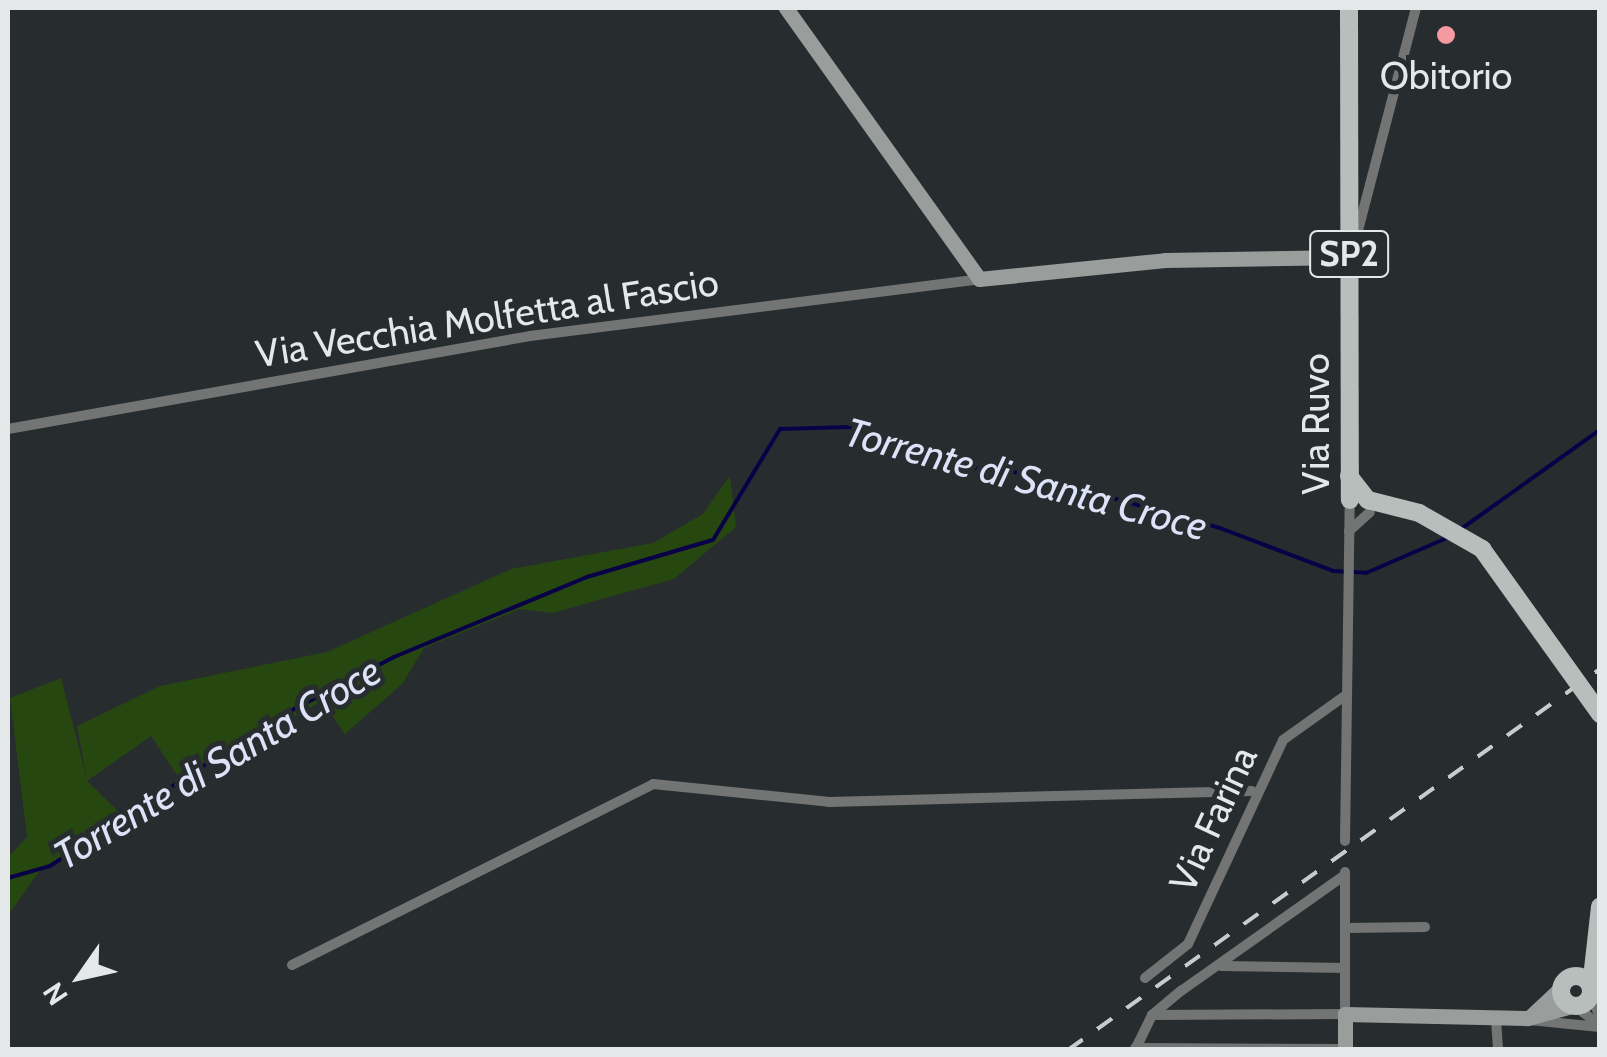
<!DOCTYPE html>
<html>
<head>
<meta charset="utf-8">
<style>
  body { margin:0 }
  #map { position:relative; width:1607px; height:1057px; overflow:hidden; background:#272d2e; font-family:Cabin,sans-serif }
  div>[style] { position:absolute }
  .green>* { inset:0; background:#274711 }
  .stream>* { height:4px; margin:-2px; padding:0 2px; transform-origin:2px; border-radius:2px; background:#090147 }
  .street>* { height:10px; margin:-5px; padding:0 5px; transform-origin:5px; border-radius:5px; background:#727573 }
  .secondary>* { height:15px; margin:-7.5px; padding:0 7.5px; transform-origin:7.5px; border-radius:7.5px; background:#999e9c }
  .primary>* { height:18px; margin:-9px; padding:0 9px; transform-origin:9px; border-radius:9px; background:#b8bebb }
  .primary>.ring { margin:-9px; padding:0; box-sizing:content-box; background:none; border:18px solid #b8bebb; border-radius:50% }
  .rail>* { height:4px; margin-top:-2px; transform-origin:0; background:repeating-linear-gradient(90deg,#c8cccd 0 18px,transparent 0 36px) }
  .primary-bridge>* { height:18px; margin:-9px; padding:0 9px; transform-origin:9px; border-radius:9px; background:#b8bebb }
  .dots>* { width:28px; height:28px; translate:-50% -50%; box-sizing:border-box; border:5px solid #272d2e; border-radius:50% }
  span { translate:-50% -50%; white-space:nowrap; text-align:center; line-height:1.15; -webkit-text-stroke:10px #272d2e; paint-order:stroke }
  .shield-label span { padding:2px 8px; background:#272d2e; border:2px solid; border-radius:8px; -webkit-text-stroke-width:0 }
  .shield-label { font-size:35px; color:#e4e8e9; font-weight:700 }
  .poi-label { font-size:38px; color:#e4e8e9 }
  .street-label { font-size:38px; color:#e4e8e9 }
  .water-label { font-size:40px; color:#dce2f7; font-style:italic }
  .frame { position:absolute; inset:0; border:10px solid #e4e8e9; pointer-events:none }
  .north { position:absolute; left:30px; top:927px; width:100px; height:100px; -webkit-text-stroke:8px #272d2e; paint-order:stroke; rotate:236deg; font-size:28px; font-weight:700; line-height:40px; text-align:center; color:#e4e8e9 }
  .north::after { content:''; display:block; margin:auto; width:35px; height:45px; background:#e4e8e9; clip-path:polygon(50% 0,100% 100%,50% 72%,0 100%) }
</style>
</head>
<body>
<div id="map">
  <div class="green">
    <div style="clip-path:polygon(730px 476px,736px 527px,674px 579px,552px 613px,520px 609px,424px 648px,402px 684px,345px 734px,322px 701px,181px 781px,151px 736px,87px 781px,125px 818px,95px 845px,41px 869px,8px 915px,8px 857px,27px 837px,10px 698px,61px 678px,87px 779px,77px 726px,160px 686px,327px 652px,511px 569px,653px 543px,703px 514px)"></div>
  </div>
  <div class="stream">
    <div style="left:1461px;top:529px;width:171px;rotate:-35.5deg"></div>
    <div style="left:8px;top:878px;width:44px;rotate:-15.9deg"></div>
    <div style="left:50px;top:866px;width:271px;rotate:-33.1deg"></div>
    <div style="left:277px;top:718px;width:132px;rotate:-27.5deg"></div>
    <div style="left:394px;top:657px;width:209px;rotate:-22.5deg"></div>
    <div style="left:587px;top:577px;width:131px;rotate:-16.4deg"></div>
    <div style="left:713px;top:540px;width:130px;rotate:-58.9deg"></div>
    <div style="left:780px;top:429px;width:70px;rotate:-1.6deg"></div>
    <div style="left:850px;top:427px;width:114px;rotate:20deg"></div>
    <div style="left:957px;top:466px;width:66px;rotate:6.1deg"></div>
    <div style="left:1023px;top:473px;width:205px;rotate:15.6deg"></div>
    <div style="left:1220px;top:528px;width:121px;rotate:20.8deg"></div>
    <div style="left:1333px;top:571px;width:33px;rotate:3deg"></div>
    <div style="left:1366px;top:573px;width:90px;rotate:-23.4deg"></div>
  </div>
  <div class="street">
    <div style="left:1355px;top:242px;width:242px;rotate:-75.4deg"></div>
    <div style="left:8px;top:429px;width:530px;rotate:-10.1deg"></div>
    <div style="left:530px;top:336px;width:453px;rotate:-7.2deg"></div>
    <div style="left:1349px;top:531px;width:28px;rotate:-42deg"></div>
    <div style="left:1345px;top:841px;width:341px;rotate:-89.2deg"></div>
    <div style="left:1345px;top:928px;width:80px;rotate:-0.7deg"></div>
    <div style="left:292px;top:965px;width:404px;rotate:-26.6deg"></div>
    <div style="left:653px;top:784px;width:177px;rotate:5.8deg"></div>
    <div style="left:829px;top:802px;width:423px;rotate:-1.5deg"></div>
    <div style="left:1221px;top:966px;width:124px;rotate:0.9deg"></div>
    <div style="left:1145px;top:978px;width:55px;rotate:-38.3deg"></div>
    <div style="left:1188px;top:944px;width:225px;rotate:-65deg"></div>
    <div style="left:1283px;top:740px;width:77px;rotate:-35.5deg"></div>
    <div style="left:1591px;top:997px;width:21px;rotate:65deg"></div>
    <div style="left:1575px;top:1006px;width:29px;rotate:38deg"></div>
    <div style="left:1152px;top:1015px;width:193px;rotate:-0.3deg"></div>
    <div style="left:1345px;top:1014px;width:142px;rotate:-90deg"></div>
    <div style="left:1518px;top:1019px;width:82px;rotate:5.6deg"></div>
    <div style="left:1496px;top:1020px;width:30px;rotate:86deg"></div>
    <div style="left:1135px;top:1048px;width:210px;rotate:0.3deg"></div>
    <div style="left:1135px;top:1050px;width:39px;rotate:-64deg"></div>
    <div style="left:1152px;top:1015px;width:38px;rotate:-40deg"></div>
    <div style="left:1181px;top:991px;width:201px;rotate:-35.3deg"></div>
  </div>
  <div class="secondary">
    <div style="left:786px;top:8px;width:333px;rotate:54.5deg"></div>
    <div style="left:979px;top:279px;width:187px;rotate:-5.8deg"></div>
    <div style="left:1165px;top:260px;width:184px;rotate:-0.9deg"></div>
    <div style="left:1531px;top:1016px;width:42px;rotate:-43.1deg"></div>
    <div style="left:1345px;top:1050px;width:36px;rotate:-90deg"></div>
    <div style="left:1345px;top:1014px;width:183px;rotate:1.3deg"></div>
    <div style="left:1528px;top:1018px;width:46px;rotate:-15.3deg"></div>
  </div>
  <div class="primary">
    <div style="left:1349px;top:8px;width:492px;rotate:89.9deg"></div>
    <div style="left:1349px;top:476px;width:31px;rotate:52deg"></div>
    <div style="left:1368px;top:500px;width:53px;rotate:14.3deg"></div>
    <div class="ring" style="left:1561px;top:976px;width:12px;height:12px"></div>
    <div style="left:1591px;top:987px;width:81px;rotate:-83.6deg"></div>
  </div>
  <div class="rail">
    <div style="left:1068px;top:1050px;width:654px;rotate:-35.61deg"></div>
  </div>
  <div class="primary-bridge">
    <div style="left:1419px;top:513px;width:73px;rotate:29.7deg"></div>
    <div style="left:1482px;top:549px;width:203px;rotate:54.4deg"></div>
  </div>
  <div class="dots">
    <div style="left:1446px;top:35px;background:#f49aa0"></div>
  </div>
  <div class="shield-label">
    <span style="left:1349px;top:254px">SP2</span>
  </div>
  <div class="poi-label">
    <span style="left:1446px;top:76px">Obitorio</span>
  </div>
  <div class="street-label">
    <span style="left:487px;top:318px;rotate:-9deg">Via Vecchia Molfetta al Fascio</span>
    <span style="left:1316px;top:424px;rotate:-90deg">Via Ruvo</span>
    <span style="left:1213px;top:819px;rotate:-65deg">Via Farina</span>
  </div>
  <div class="water-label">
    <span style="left:1026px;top:479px;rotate:15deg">Torrente di Santa Croce</span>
    <span style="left:217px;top:763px;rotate:-31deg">Torrente di Santa Croce</span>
  </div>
  <div class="frame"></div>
  <div class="north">N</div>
</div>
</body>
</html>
